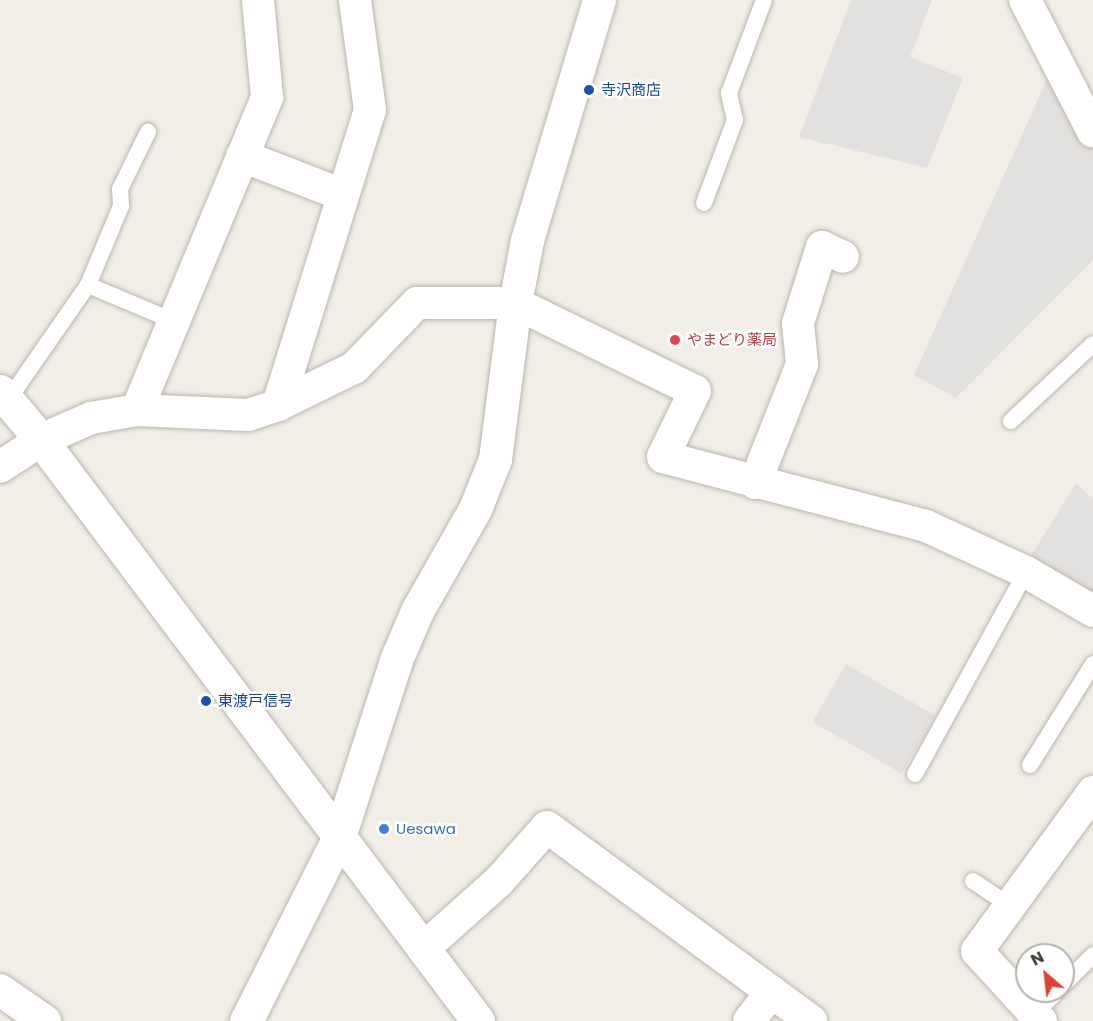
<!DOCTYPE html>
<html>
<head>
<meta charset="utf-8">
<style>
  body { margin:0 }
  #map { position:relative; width:1093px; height:1021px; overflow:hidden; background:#f1eee7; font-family:Poppins,"Noto Sans JP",sans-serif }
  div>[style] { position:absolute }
  .parking>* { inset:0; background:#e3e1df; transform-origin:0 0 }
  .roads { filter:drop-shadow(0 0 2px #bcb5ab) drop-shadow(0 0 2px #bcb5ab) }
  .service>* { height:16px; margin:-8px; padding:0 8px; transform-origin:8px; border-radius:8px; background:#fff }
  .minor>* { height:32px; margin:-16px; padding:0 16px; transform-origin:16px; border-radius:16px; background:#fff }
  .tertiary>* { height:33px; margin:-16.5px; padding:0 16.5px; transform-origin:16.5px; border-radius:16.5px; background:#fff }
  .dots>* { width:16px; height:16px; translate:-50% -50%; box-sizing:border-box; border:3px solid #fff; border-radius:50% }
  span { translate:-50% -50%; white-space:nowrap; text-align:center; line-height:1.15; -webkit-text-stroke:5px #fff; paint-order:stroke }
  .transit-label { font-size:15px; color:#164399 }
  .left { translate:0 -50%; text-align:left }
  .health-label { font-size:15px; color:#be3a42 }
  .shop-label { font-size:15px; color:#366cbe }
  .north { position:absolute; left:1015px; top:943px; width:60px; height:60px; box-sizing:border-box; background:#fff; border:2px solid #b4b2af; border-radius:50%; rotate:332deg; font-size:16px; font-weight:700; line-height:24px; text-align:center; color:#443e37 }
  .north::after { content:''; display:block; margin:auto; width:21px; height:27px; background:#df4131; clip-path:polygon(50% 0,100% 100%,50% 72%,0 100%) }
</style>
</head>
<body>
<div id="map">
  <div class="parking">
    <div style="clip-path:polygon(851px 0,932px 0,910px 57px,963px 78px,927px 168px,799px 137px)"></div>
    <div style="clip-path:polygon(1052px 68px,1093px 143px,1093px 260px,956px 398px,914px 375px)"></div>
    <div style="clip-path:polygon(1076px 483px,1093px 499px,1093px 596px,1029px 559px)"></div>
    <div style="left:846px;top:664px;width:103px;height:67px;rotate:30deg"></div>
  </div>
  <div class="roads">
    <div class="service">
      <div style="left:704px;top:203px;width:89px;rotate:-69.5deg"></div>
      <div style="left:735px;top:120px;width:28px;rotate:-103deg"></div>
      <div style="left:729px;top:93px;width:99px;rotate:-69.4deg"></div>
      <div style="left:88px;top:285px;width:95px;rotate:22.8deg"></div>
      <div style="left:8px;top:400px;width:140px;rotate:-55.2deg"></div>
      <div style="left:88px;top:285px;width:86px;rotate:-67.3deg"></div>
      <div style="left:121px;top:206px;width:17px;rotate:-93deg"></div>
      <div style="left:120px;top:189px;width:64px;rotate:-63.8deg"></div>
      <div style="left:1011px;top:421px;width:112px;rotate:-43.2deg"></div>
      <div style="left:1030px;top:765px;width:119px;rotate:-58deg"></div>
      <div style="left:915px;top:774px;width:230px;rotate:-61.2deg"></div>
      <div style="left:973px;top:881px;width:43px;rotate:33.7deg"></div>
      <div style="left:1063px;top:985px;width:42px;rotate:-45deg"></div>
      <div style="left:1035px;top:1014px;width:32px;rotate:-46deg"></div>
    </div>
    <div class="minor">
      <div style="left:1025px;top:0;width:148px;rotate:62.7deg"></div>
      <div style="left:242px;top:156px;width:108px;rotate:21.1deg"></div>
      <div style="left:278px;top:405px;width:85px;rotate:-26deg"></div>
      <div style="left:354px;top:368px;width:91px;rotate:-45.9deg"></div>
      <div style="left:417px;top:303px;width:98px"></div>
      <div style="left:515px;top:303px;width:200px;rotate:26.1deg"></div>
      <div style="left:695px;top:391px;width:73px;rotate:115.9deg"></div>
      <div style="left:663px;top:457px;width:272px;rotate:14.7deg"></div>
      <div style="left:926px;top:526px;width:110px;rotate:24.7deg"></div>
      <div style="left:1026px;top:572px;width:78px;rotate:30.2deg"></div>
      <div style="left:137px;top:410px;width:339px;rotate:-67.4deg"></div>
      <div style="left:267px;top:97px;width:97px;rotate:-95.3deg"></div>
      <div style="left:0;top:467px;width:49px;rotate:-33.4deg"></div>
      <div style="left:41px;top:440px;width:55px;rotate:-23.7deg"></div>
      <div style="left:91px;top:418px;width:47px;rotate:-9.9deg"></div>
      <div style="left:137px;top:410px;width:111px;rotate:2.6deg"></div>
      <div style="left:248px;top:415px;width:32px;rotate:-18deg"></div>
      <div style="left:278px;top:405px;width:309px;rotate:-72.7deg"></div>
      <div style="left:370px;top:110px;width:111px;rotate:-97.8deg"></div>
      <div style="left:755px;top:483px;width:128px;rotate:-68.4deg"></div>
      <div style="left:802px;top:364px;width:41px;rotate:-95.6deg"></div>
      <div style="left:798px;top:323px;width:80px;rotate:-72.5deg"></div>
      <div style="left:822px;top:247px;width:23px;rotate:25deg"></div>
      <div style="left:423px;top:949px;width:102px;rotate:-41.8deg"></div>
      <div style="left:499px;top:881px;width:72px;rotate:-48.4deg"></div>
      <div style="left:547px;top:827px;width:328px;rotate:36.3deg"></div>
      <div style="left:0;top:990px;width:55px;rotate:34.6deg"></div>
      <div style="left:749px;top:1021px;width:37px;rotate:-52deg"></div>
      <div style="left:1041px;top:1021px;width:95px;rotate:-132.4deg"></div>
      <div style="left:977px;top:951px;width:197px;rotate:-53.9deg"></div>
    </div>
    <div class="tertiary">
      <div style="left:0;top:391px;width:64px;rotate:50.1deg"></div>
      <div style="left:41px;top:440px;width:727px;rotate:53.05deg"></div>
      <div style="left:246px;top:1021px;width:206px;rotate:-63.2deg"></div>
      <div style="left:339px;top:837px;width:186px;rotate:-72.1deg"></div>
      <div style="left:396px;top:660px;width:53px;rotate:-66.8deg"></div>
      <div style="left:417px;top:611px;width:117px;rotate:-60.4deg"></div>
      <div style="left:475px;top:509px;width:54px;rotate:-68.2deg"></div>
      <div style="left:495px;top:459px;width:157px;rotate:-82.7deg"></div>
      <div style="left:515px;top:303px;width:64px;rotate:-79.2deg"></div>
      <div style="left:527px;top:240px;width:251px;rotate:-73.3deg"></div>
    </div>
  </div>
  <div class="dots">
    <div style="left:589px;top:90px;background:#1a4fb4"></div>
    <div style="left:675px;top:340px;background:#e0444e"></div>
    <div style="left:206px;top:701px;background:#1a4fb4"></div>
    <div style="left:384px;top:829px;background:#3f7fe0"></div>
  </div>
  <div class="transit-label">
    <span class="left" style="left:601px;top:90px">寺沢商店</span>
    <span class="left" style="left:218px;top:701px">東渡戸信号</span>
  </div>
  <div class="health-label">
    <span class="left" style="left:687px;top:340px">やまどり薬局</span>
  </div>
  <div class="shop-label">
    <span class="left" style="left:396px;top:829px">Uesawa</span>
  </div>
  <div class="north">N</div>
</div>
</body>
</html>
